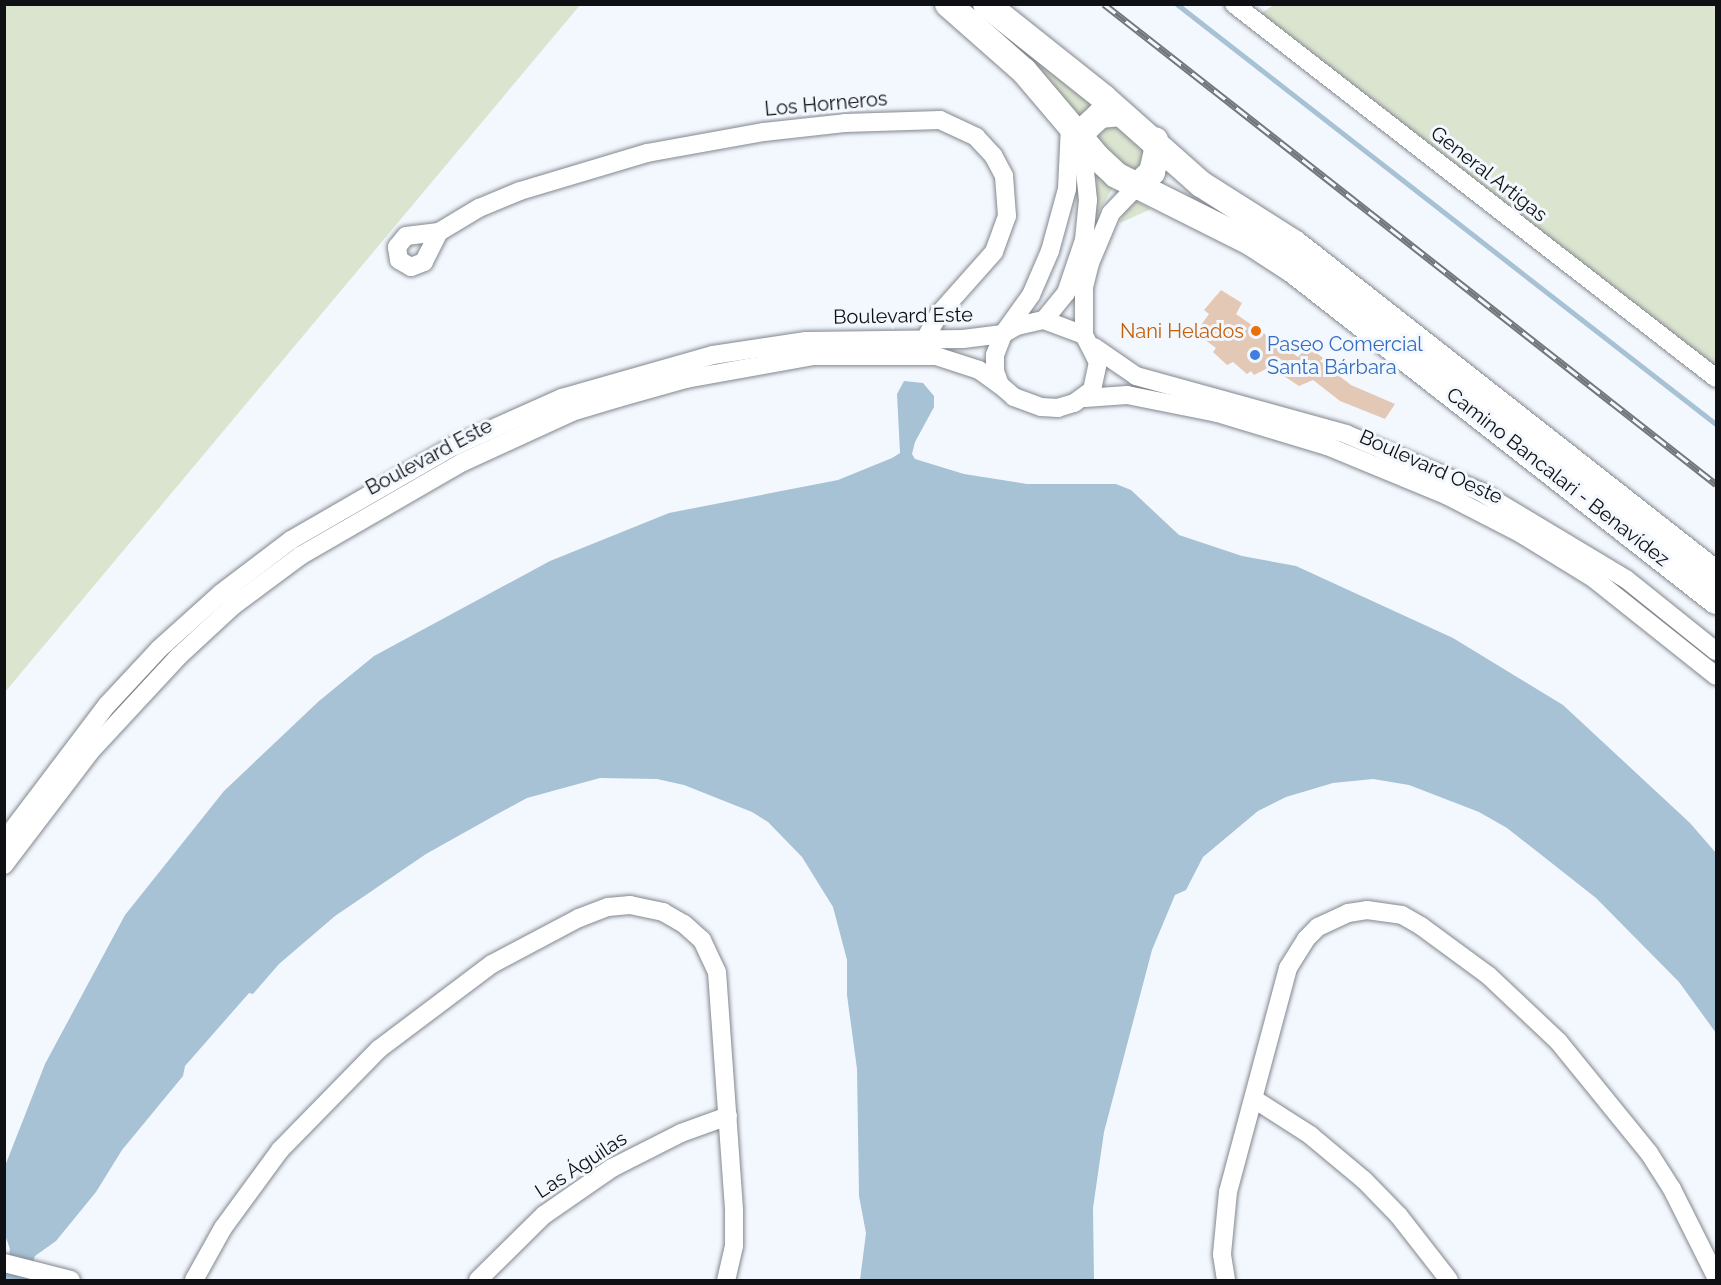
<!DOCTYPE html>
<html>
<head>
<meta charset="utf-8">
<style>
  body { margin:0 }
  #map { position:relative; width:1721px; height:1285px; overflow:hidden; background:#f3f8fe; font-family:Raleway,sans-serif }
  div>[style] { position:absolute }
  .green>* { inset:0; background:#dae4cf }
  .water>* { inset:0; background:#a7c1d5 }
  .stream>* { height:4.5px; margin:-2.25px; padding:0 2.25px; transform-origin:2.25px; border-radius:2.25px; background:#a7c1d5 }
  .building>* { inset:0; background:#e3c8b5 }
  .roads { filter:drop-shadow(0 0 2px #82878e) drop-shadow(0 0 2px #82878e) }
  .street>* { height:18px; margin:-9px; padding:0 9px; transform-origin:9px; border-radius:9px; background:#fff }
  .secondary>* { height:26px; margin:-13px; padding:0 13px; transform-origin:13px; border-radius:13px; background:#fff }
  .rail>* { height:7px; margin-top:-3.5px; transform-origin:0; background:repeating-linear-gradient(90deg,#f3f8fe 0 14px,#73767a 0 28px); box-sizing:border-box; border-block:2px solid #73767a }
  .dots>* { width:16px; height:16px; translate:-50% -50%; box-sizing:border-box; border:3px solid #f3f8fe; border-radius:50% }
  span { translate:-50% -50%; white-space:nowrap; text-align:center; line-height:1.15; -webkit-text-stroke:6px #f3f8fe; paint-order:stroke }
  .street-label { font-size:20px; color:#0e1013 }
  .food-label { font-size:20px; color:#c56008 }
  .right { translate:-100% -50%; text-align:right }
  .shop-label { font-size:20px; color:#366cbe }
  .left { translate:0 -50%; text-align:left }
  .frame { position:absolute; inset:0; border:6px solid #0e1013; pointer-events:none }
</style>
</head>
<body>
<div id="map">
  <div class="green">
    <div style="clip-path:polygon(5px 4px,580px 5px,5px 692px,4px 5px)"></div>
    <div style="clip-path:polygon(1275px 4px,1716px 5px,1716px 375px,1246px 24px)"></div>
    <div style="clip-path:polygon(966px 5px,971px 5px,1095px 104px,1079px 118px,1046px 77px)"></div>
    <div style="clip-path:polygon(1116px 124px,1144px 148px,1146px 157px,1138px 170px,1124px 169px,1098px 139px,1102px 127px)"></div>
    <div style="clip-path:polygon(1097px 174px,1113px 187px,1096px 217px,1094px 215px)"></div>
    <div style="clip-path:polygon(1136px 201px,1151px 209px,1120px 223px,1124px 211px)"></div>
  </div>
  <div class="water">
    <div style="clip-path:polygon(904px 381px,923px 383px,934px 396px,934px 407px,915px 442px,912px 454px,915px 459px,964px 474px,1027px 484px,1116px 484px,1131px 490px,1179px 535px,1242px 556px,1296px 566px,1453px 638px,1563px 705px,1690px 823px,1716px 853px,1716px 1033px,1679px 982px,1596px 898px,1507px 828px,1479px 812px,1409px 785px,1373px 779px,1333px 783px,1286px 797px,1258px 811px,1203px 857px,1186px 890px,1175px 895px,1152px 950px,1104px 1132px,1093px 1208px,1094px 1280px,860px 1280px,866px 1233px,859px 1196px,857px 1069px,847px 995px,847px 960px,833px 907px,802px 857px,768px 822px,752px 812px,684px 785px,657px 779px,600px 778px,527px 798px,501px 812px,426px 854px,335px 916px,279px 964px,253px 994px,249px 993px,185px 1066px,183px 1076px,122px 1150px,96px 1192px,56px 1241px,35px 1256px,28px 1280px,5px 1280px,10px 1249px,5px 1235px,5px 1166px,45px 1064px,125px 915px,224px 791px,319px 701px,374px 656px,550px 561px,669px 513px,838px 480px,892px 458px,900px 453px,897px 394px)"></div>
  </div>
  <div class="stream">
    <div style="left:1177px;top:4px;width:683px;rotate:37.93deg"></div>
  </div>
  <div class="building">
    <div style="clip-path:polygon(1221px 290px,1242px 303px,1236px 314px,1298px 357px,1308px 346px,1323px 358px,1320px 361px,1351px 385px,1395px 404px,1385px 419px,1340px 401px,1313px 380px,1299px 386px,1270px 367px,1254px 375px,1251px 371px,1247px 374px,1233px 362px,1227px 365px,1213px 352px,1216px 348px,1201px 337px,1204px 333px,1199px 328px,1209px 314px,1204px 310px)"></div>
  </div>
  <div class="roads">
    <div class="street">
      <div style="left:1234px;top:4px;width:610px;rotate:37.81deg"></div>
      <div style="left:439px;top:232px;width:47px;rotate:-31deg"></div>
      <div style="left:479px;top:208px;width:44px;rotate:-22.5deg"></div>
      <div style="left:520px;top:191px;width:133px;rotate:-16.7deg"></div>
      <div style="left:647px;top:153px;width:119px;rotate:-10.2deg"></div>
      <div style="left:764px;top:132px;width:81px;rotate:-6.3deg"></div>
      <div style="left:845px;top:123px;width:95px;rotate:-1.8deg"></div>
      <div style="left:940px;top:120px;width:40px;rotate:25deg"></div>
      <div style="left:976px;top:137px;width:25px;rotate:47deg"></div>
      <div style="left:993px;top:155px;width:24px;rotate:62deg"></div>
      <div style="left:1004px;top:176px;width:40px;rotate:85.7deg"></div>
      <div style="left:1007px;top:216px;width:38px;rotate:110deg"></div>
      <div style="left:994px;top:252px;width:83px;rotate:131.6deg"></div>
      <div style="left:939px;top:314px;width:37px;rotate:119deg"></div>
      <div style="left:439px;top:232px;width:34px;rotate:117deg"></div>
      <div style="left:424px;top:262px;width:14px;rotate:159deg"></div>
      <div style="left:411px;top:267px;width:14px;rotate:-150deg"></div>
      <div style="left:399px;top:260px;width:13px;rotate:-99deg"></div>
      <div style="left:397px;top:247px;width:14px;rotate:-51deg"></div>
      <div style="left:406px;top:236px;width:33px;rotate:-7deg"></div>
      <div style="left:1044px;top:320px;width:43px;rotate:20.6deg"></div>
      <div style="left:1084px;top:335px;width:30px;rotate:63deg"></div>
      <div style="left:1098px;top:362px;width:29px;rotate:102deg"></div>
      <div style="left:1092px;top:390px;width:22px;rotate:144deg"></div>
      <div style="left:1074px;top:403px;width:17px;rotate:163deg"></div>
      <div style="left:1058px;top:408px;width:17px;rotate:-177deg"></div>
      <div style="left:1041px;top:407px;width:29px;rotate:-160deg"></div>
      <div style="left:1014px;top:397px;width:18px;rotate:-139deg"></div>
      <div style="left:1000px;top:385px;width:15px;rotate:-110deg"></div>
      <div style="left:995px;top:371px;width:16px;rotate:-90deg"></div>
      <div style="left:995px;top:355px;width:22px;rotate:-69deg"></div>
      <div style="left:1003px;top:334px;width:16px;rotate:-30deg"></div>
      <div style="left:1017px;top:326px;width:28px;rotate:-13deg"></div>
      <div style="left:1044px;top:320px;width:35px;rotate:-51deg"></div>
      <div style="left:1066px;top:293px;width:56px;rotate:-71.2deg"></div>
      <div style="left:1084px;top:240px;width:40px;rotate:-84.3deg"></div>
      <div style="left:1088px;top:200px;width:58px;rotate:-95.9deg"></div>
      <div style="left:1084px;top:335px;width:48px;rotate:-90deg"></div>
      <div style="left:1084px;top:287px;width:25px;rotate:-76deg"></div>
      <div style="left:1090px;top:263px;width:54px;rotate:-67.2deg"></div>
      <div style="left:1111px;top:213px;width:36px;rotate:-46deg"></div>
      <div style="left:1094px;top:347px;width:51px;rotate:34.6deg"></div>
      <div style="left:1136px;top:376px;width:218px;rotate:15.4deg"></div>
      <div style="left:1346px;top:434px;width:147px;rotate:23.2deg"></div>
      <div style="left:1481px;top:492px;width:169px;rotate:31deg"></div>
      <div style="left:1626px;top:579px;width:115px;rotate:38.7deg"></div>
      <div style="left:1085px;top:398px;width:42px;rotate:-4.1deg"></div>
      <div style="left:1127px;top:395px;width:92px;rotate:11.3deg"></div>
      <div style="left:1217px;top:413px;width:115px;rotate:16.7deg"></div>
      <div style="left:1327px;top:446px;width:129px;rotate:22.4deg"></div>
      <div style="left:1446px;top:495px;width:83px;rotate:27.2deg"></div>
      <div style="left:1520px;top:533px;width:86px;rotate:31.7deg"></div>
      <div style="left:1593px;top:578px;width:157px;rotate:38.5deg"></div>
      <div style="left:4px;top:841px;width:171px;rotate:-52.9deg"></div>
      <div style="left:107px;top:705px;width:76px;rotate:-47.1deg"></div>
      <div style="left:159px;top:649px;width:82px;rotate:-42deg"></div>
      <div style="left:220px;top:594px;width:89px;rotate:-37.3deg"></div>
      <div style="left:291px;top:540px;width:188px;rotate:-30deg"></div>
      <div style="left:454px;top:446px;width:118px;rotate:-24deg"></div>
      <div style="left:562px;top:398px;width:157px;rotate:-15.9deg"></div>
      <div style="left:713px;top:355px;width:94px;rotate:-8.6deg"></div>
      <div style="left:806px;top:341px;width:157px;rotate:-0.7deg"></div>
      <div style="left:963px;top:339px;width:40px;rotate:-7.1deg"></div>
      <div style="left:1003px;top:334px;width:48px;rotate:-54.3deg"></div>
      <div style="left:1031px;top:295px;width:48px;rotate:-66.6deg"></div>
      <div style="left:1050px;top:251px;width:64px;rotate:-74.7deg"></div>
      <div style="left:1067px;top:189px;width:63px;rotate:-87.3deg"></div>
      <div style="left:4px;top:865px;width:142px;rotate:-52.7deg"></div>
      <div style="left:90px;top:752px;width:131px;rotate:-47.2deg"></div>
      <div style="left:179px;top:656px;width:74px;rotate:-42.8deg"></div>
      <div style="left:233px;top:606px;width:84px;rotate:-36.7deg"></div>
      <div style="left:300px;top:556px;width:188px;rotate:-30deg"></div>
      <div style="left:463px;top:462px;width:120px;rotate:-24.6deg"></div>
      <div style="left:572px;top:412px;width:48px;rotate:-16.9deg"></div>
      <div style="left:618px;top:398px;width:71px;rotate:-15.6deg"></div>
      <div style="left:686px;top:379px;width:130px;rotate:-10.2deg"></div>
      <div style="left:814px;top:356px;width:122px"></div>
      <div style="left:936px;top:356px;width:45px;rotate:18deg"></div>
      <div style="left:979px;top:370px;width:26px;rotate:36deg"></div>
      <div style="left:1254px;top:1099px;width:67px;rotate:32.7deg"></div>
      <div style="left:1310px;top:1135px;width:70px;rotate:39.8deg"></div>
      <div style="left:1364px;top:1180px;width:50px;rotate:45.8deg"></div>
      <div style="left:1399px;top:1216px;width:81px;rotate:52deg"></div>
      <div style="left:4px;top:1263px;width:69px;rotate:14.2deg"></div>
      <div style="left:194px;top:1280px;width:60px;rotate:-60.9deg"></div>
      <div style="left:223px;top:1228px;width:97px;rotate:-53.8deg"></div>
      <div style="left:280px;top:1150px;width:141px;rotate:-45.6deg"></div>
      <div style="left:379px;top:1049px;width:141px;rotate:-37deg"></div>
      <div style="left:492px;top:964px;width:98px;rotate:-27.9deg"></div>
      <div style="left:579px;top:918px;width:31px;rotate:-21deg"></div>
      <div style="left:608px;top:907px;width:22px;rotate:-5deg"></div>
      <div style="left:630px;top:905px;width:34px;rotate:12deg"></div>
      <div style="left:663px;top:912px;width:24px;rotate:30deg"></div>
      <div style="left:684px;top:924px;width:24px;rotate:42deg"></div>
      <div style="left:702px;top:940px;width:35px;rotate:65deg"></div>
      <div style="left:717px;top:972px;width:240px;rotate:85.9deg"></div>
      <div style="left:734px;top:1211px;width:35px;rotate:90deg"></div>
      <div style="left:734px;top:1246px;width:35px;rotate:103deg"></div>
      <div style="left:478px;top:1280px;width:93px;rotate:-44.6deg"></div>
      <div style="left:544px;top:1215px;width:83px;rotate:-34.7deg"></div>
      <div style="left:612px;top:1168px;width:77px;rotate:-26.9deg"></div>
      <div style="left:681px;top:1133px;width:50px;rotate:-19.9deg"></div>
      <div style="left:1226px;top:1280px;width:26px;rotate:-99deg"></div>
      <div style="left:1222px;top:1254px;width:62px;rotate:-84.5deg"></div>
      <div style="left:1228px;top:1192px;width:232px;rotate:-75deg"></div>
      <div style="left:1288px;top:968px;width:34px;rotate:-58deg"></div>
      <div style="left:1306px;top:939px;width:17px;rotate:-45deg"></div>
      <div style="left:1318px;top:927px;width:33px;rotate:-25deg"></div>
      <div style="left:1348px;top:913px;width:19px;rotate:-9deg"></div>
      <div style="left:1367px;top:910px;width:35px;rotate:8deg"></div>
      <div style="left:1402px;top:915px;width:22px;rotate:30deg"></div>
      <div style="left:1421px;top:926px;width:84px;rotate:36.3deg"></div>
      <div style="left:1489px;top:976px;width:95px;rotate:43.3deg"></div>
      <div style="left:1558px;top:1041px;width:144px;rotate:50.9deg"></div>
      <div style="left:1649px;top:1153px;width:43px;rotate:57.4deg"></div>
      <div style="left:1672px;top:1189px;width:98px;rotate:63.4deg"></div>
    </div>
    <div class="secondary">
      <div style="left:948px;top:4px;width:101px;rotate:41.4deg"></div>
      <div style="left:1024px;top:71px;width:113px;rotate:49.7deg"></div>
      <div style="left:1097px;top:157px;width:26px;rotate:43deg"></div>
      <div style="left:1116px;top:175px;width:150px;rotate:26.6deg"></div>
      <div style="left:1250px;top:242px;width:51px;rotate:33.1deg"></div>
      <div style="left:1293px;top:270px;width:537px;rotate:38.04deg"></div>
      <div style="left:986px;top:4px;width:151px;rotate:38.5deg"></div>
      <div style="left:1104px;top:98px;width:130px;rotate:41.6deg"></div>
      <div style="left:1201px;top:184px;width:110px;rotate:32.4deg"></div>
      <div style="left:1294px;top:243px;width:536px;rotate:38.11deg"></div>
      <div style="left:1082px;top:140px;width:11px;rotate:-75deg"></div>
      <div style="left:1085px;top:129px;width:21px;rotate:-43deg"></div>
      <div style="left:1100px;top:115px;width:21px;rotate:-5deg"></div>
      <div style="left:1136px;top:187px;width:22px;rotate:-43deg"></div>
      <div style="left:1152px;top:172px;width:22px;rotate:-77deg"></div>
      <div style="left:1157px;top:151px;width:11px;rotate:-100deg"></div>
    </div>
  </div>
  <div class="rail">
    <div style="left:1104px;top:4px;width:778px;rotate:38.11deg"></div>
  </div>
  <div class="dots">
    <div style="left:1256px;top:331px;background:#e8710a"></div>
    <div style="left:1255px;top:355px;background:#3f7fe0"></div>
  </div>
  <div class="street-label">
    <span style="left:826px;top:104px;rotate:-5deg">Los Horneros</span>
    <span style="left:1489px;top:174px;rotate:38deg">General Artigas</span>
    <span style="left:903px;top:316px;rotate:-1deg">Boulevard Este</span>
    <span style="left:429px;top:457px;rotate:-28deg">Boulevard Este</span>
    <span style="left:1431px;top:467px;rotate:24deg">Boulevard Oeste</span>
    <span style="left:1558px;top:477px;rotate:38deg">Camino Bancalari - Benavídez</span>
    <span style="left:581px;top:1165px;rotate:-33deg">Las Águilas</span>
  </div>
  <div class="food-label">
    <span class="right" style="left:1244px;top:331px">Nani Helados</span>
  </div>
  <div class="shop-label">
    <span class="left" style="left:1267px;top:356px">Paseo Comercial<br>Santa Bárbara</span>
  </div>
  <div class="frame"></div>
</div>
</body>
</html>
